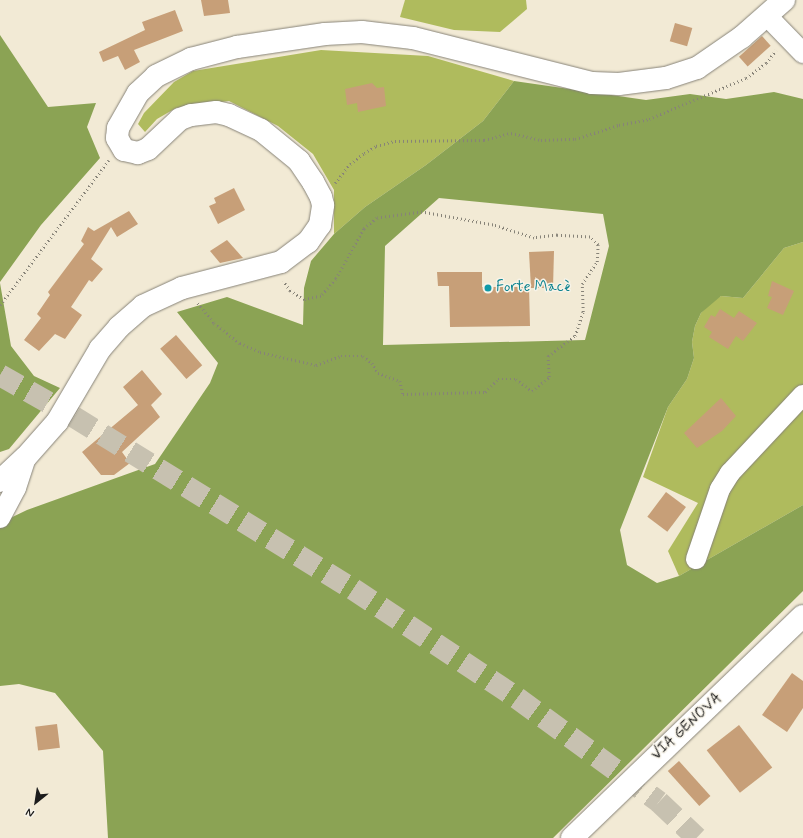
<!DOCTYPE html>
<html>
<head>
<meta charset="utf-8">
<style>
  body { margin:0 }
  #map { position:relative; width:803px; height:838px; overflow:hidden; background:#f2ead5; font-family:Mynerve,sans-serif }
  div>[style] { position:absolute }
  .green>* { inset:0; background:#afbb5d }
  .forest>* { inset:0; background:#8ba354 }
  .building>* { inset:0; background:#c79f78; transform-origin:0 0 }
  .highway-tunnel>* { height:22px; margin-top:-11px; transform-origin:0; background:repeating-linear-gradient(90deg,#c7c1b0 0 22px,transparent 0 33px) }
  .path>* { height:2.5px; margin-top:-1.25px; transform-origin:0; background:repeating-linear-gradient(90deg,#878378 0 1px,transparent 0 4px) }
  .roads { filter:drop-shadow(0 0 1px #878378) drop-shadow(0 0 1px #878378) }
  .street>* { height:20px; margin:-10px; padding:0 10px; transform-origin:10px; border-radius:10px; background:#fff }
  .secondary>* { height:22px; margin:-11px; padding:0 11px; transform-origin:11px; border-radius:11px; background:#fff }
  .dots>* { width:11px; height:11px; translate:-50% -50%; box-sizing:border-box; border:2px solid #f7f3e8; border-radius:50% }
  span { translate:-50% -50%; white-space:nowrap; text-align:center; line-height:1.15; -webkit-text-stroke:3px #f7f3e8; paint-order:stroke }
  .culture-label { font-size:15px; color:#0d838f }
  .left { translate:0 -50%; text-align:left }
  .street-label { font-size:15px; color:#1c1c1c }
  .north { position:absolute; left:16px; top:782px; width:40px; height:40px; -webkit-text-stroke:3px #f7f3e8; paint-order:stroke; rotate:210deg; font-size:11px; font-weight:700; line-height:16px; text-align:center; color:#1c1c1c }
  .north::after { content:''; display:block; margin:auto; width:14px; height:18px; background:#1c1c1c; clip-path:polygon(50% 0,100% 100%,50% 72%,0 100%) }
</style>
</head>
<body>
<div id="map">
  <div class="green">
    <div style="clip-path:polygon(405px 0,526px 0,527px 9px,500px 32px,454px 30px,400px 17px)"></div>
    <div style="clip-path:polygon(321px 50px,428px 56px,514px 81px,483px 121px,426px 165px,365px 207px,334px 234px,334px 190px,313px 154px,278px 126px,229px 101px,176px 108px,157px 119px,145px 132px,138px 124px,144px 113px,174px 82px,193px 71px)"></div>
    <div style="clip-path:polygon(803px 242px,803px 505px,679px 576px,668px 551px,698px 503px,643px 477px,668px 407px,687px 379px,694px 358px,692px 342px,695px 326px,701px 313px,711px 302px,721px 296px,743px 298px,784px 248px)"></div>
  </div>
  <div class="forest">
    <div style="clip-path:polygon(0 35px,48px 107px,96px 103px,87px 127px,100px 158px,41px 225px,0 282px)"></div>
    <div style="clip-path:polygon(evenodd,514px 81px,646px 100px,690px 94px,726px 99px,774px 92px,803px 99px,803px 242px,784px 248px,743px 298px,721px 296px,701px 313px,695px 326px,692px 342px,694px 358px,687px 379px,668px 407px,620px 530px,627px 565px,657px 583px,679px 576px,803px 505px,803px 591px,553px 838px,108px 838px,103px 751px,55px 693px,19px 684px,0 686px,0 523px,27px 510px,155px 464px,210px 383px,218px 363px,177px 312px,227px 297px,303px 325px,304px 288px,311px 261px,334px 234px,365px 207px,426px 165px,483px 121px,514px 81px,439px 198px,603px 214px,609px 246px,585px 340px,383px 345px,385px 246px,439px 198px)"></div>
    <div style="clip-path:polygon(0 283px,11px 346px,34px 376px,60px 388px,9px 449px,0 452px)"></div>
  </div>
  <div class="building">
    <div style="clip-path:polygon(201px 0,228px 0,230px 13px,204px 16px)"></div>
    <div style="clip-path:polygon(175px 10px,183px 31px,134px 50px,140px 62px,125px 70px,118px 56px,103px 62px,99px 52px,145px 30px,142px 22px)"></div>
    <div style="left:675px;top:23px;width:18px;height:19px;rotate:16deg"></div>
    <div style="left:762px;top:36px;width:13px;height:31px;rotate:48deg"></div>
    <div style="clip-path:polygon(372px 83px,377px 88px,384px 87px,386px 106px,358px 112px,357px 103px,347px 105px,345px 89px)"></div>
    <div style="clip-path:polygon(234px 188px,245px 210px,218px 224px,209px 206px,216px 203px,214px 198px)"></div>
    <div style="clip-path:polygon(129px 211px,138px 224px,117px 237px,111px 227px,91px 259px,103px 269px,92px 282px,89px 280px,71px 307px,82px 315px,65px 339px,55px 334px,39px 351px,24px 340px,41px 318px,37px 314px,50px 295px,48px 292px,84px 244px,81px 241px,88px 227px,94px 231px)"></div>
    <div style="clip-path:polygon(227px 240px,243px 258px,220px 263px,210px 251px)"></div>
    <div style="clip-path:polygon(554px 251px,553px 288px,531px 288px,529px 252px)"></div>
    <div style="clip-path:polygon(437px 272px,482px 272px,482px 287px,529px 287px,530px 326px,450px 327px,449px 286px,438px 286px)"></div>
    <div style="clip-path:polygon(772px 281px,794px 291px,783px 315px,767px 308px,772px 297px,768px 296px)"></div>
    <div style="clip-path:polygon(720px 309px,734px 318px,739px 311px,757px 323px,743px 341px,736px 336px,728px 349px,709px 337px,712px 332px,704px 327px,711px 315px,715px 317px)"></div>
    <div style="left:176px;top:335px;width:40px;height:21px;rotate:49deg"></div>
    <div style="clip-path:polygon(142px 370px,162px 394px,151px 405px,160px 417px,122px 452px,130px 463px,114px 475px,101px 475px,82px 452px,138px 405px,123px 387px)"></div>
    <div style="clip-path:polygon(721px 398px,736px 416px,722px 431px,697px 448px,684px 433px)"></div>
    <div style="left:666px;top:492px;width:25px;height:31px;rotate:37deg"></div>
    <div style="clip-path:polygon(792px 673px,803px 681px,803px 708px,787px 732px,762px 715px)"></div>
    <div style="left:57px;top:724px;width:24px;height:22px;rotate:83deg"></div>
    <div style="left:739px;top:725px;width:54px;height:41px;rotate:52deg"></div>
    <div style="left:679px;top:761px;width:47px;height:15px;rotate:48deg"></div>
  </div>
  <div class="highway-tunnel">
    <div style="left:0;top:375px;width:85px;rotate:29.6deg"></div>
    <div style="left:74px;top:417px;width:328px;rotate:31.7deg"></div>
    <div style="left:353px;top:589px;width:197px;rotate:33.6deg"></div>
    <div style="left:517px;top:698px;width:176px;rotate:36.2deg"></div>
    <div style="left:659px;top:802px;width:52px;rotate:43.5deg"></div>
  </div>
  <div class="path">
    <div style="left:335px;top:183px;width:24px;rotate:-52deg"></div>
    <div style="left:350px;top:164px;width:18px;rotate:-38deg"></div>
    <div style="left:364px;top:153px;width:14px;rotate:-30deg"></div>
    <div style="left:376px;top:146px;width:20px;rotate:-15deg"></div>
    <div style="left:395px;top:141px;width:89px;rotate:-0.6deg"></div>
    <div style="left:484px;top:140px;width:28px;rotate:-15deg"></div>
    <div style="left:511px;top:133px;width:31px;rotate:13deg"></div>
    <div style="left:541px;top:140px;width:34px;rotate:-2deg"></div>
    <div style="left:575px;top:139px;width:46px;rotate:-17.7deg"></div>
    <div style="left:619px;top:125px;width:31px;rotate:-11deg"></div>
    <div style="left:649px;top:119px;width:105px;rotate:-22.9deg"></div>
    <div style="left:746px;top:78px;width:25px;rotate:-37deg"></div>
    <div style="left:766px;top:63px;width:16px;rotate:-52deg"></div>
    <div style="left:198px;top:303px;width:26px;rotate:51deg"></div>
    <div style="left:214px;top:323px;width:33px;rotate:38deg"></div>
    <div style="left:240px;top:343px;width:22px;rotate:24deg"></div>
    <div style="left:260px;top:352px;width:57px;rotate:13.1deg"></div>
    <div style="left:316px;top:365px;width:27px;rotate:-20deg"></div>
    <div style="left:341px;top:356px;width:22px"></div>
    <div style="left:363px;top:356px;width:11px;rotate:38deg"></div>
    <div style="left:372px;top:363px;width:12px;rotate:59deg"></div>
    <div style="left:378px;top:373px;width:23px;rotate:20deg"></div>
    <div style="left:400px;top:381px;width:13px;rotate:77deg"></div>
    <div style="left:403px;top:394px;width:82px;rotate:-1.4deg"></div>
    <div style="left:485px;top:392px;width:18px;rotate:-45deg"></div>
    <div style="left:498px;top:379px;width:18px"></div>
    <div style="left:516px;top:379px;width:20px;rotate:37deg"></div>
    <div style="left:532px;top:391px;width:22px;rotate:-39deg"></div>
    <div style="left:549px;top:377px;width:21px;rotate:-93deg"></div>
    <div style="left:548px;top:356px;width:34px;rotate:-37deg"></div>
    <div style="left:575px;top:336px;width:25px;rotate:-72deg"></div>
    <div style="left:583px;top:312px;width:28px;rotate:-92deg"></div>
    <div style="left:582px;top:284px;width:27px;rotate:-56deg"></div>
    <div style="left:597px;top:262px;width:17px;rotate:-87deg"></div>
    <div style="left:598px;top:245px;width:11px;rotate:-135deg"></div>
    <div style="left:590px;top:237px;width:33px;rotate:-177deg"></div>
    <div style="left:557px;top:235px;width:23px;rotate:173deg"></div>
    <div style="left:534px;top:238px;width:43px;rotate:-162.4deg"></div>
    <div style="left:493px;top:225px;width:72px;rotate:-169.6deg"></div>
    <div style="left:422px;top:212px;width:45px;rotate:172.4deg"></div>
    <div style="left:377px;top:218px;width:17px;rotate:140deg"></div>
    <div style="left:364px;top:229px;width:57px;rotate:119.2deg"></div>
    <div style="left:336px;top:279px;width:23px;rotate:131deg"></div>
    <div style="left:321px;top:296px;width:17px;rotate:167deg"></div>
    <div style="left:304px;top:300px;width:17px;rotate:-147deg"></div>
    <div style="left:290px;top:291px;width:12px;rotate:-125deg"></div>
    <div style="left:0;top:305px;width:181px;rotate:-53.1deg"></div>
  </div>
  <div class="roads">
    <div class="street">
      <div style="left:767px;top:16px;width:52px;rotate:45.8deg"></div>
      <div style="left:0;top:518px;width:34px;rotate:-62deg"></div>
      <div style="left:16px;top:488px;width:33px;rotate:-72deg"></div>
      <div style="left:696px;top:559px;width:74px;rotate:-71.1deg"></div>
      <div style="left:720px;top:489px;width:19px;rotate:-58deg"></div>
      <div style="left:730px;top:473px;width:107px;rotate:-46.9deg"></div>
    </div>
    <div class="secondary">
      <div style="left:0;top:481px;width:35px;rotate:-43deg"></div>
      <div style="left:26px;top:457px;width:47px;rotate:-48.5deg"></div>
      <div style="left:57px;top:422px;width:85px;rotate:-59.5deg"></div>
      <div style="left:100px;top:349px;width:29px;rotate:-49deg"></div>
      <div style="left:119px;top:327px;width:32px;rotate:-41deg"></div>
      <div style="left:143px;top:306px;width:43px;rotate:-24.8deg"></div>
      <div style="left:182px;top:288px;width:102px;rotate:-14.7deg"></div>
      <div style="left:281px;top:262px;width:34px;rotate:-37deg"></div>
      <div style="left:308px;top:242px;width:21px;rotate:-55deg"></div>
      <div style="left:320px;top:225px;width:20px;rotate:-81deg"></div>
      <div style="left:323px;top:205px;width:8px;rotate:-104deg"></div>
      <div style="left:321px;top:197px;width:17px;rotate:-118deg"></div>
      <div style="left:313px;top:182px;width:25px;rotate:-124deg"></div>
      <div style="left:299px;top:161px;width:49px;rotate:-140.8deg"></div>
      <div style="left:261px;top:130px;width:35px;rotate:-155deg"></div>
      <div style="left:229px;top:115px;width:13px;rotate:-167deg"></div>
      <div style="left:216px;top:112px;width:25px;rotate:173deg"></div>
      <div style="left:191px;top:115px;width:12px;rotate:160deg"></div>
      <div style="left:180px;top:119px;width:44px;rotate:136.8deg"></div>
      <div style="left:148px;top:149px;width:11px;rotate:158deg"></div>
      <div style="left:138px;top:153px;width:14px;rotate:-168deg"></div>
      <div style="left:124px;top:150px;width:14px;rotate:-120deg"></div>
      <div style="left:117px;top:138px;width:10px;rotate:-84deg"></div>
      <div style="left:118px;top:128px;width:40px;rotate:-60.3deg"></div>
      <div style="left:138px;top:93px;width:25px;rotate:-43deg"></div>
      <div style="left:156px;top:76px;width:39px;rotate:-26deg"></div>
      <div style="left:191px;top:59px;width:48px;rotate:-14.6deg"></div>
      <div style="left:237px;top:47px;width:89px;rotate:-8.4deg"></div>
      <div style="left:325px;top:34px;width:37px;rotate:-3deg"></div>
      <div style="left:362px;top:32px;width:51px;rotate:6.7deg"></div>
      <div style="left:413px;top:38px;width:185px;rotate:14.1deg"></div>
      <div style="left:592px;top:83px;width:27px;rotate:2deg"></div>
      <div style="left:619px;top:84px;width:47px;rotate:-7.3deg"></div>
      <div style="left:666px;top:78px;width:33px;rotate:-18deg"></div>
      <div style="left:697px;top:68px;width:55px;rotate:-34.6deg"></div>
      <div style="left:742px;top:37px;width:56px;rotate:-41.4deg"></div>
      <div style="left:572px;top:838px;width:320px;rotate:-43.9deg"></div>
    </div>
  </div>
  <div class="dots">
    <div style="left:488px;top:288px;background:#0f9aa8"></div>
  </div>
  <div class="culture-label">
    <span class="left" style="left:496px;top:288px">Forte Macè</span>
  </div>
  <div class="street-label">
    <span style="left:687px;top:727px;rotate:-43deg">VIA GENOVA</span>
  </div>
  <div class="north">N</div>
</div>
</body>
</html>
